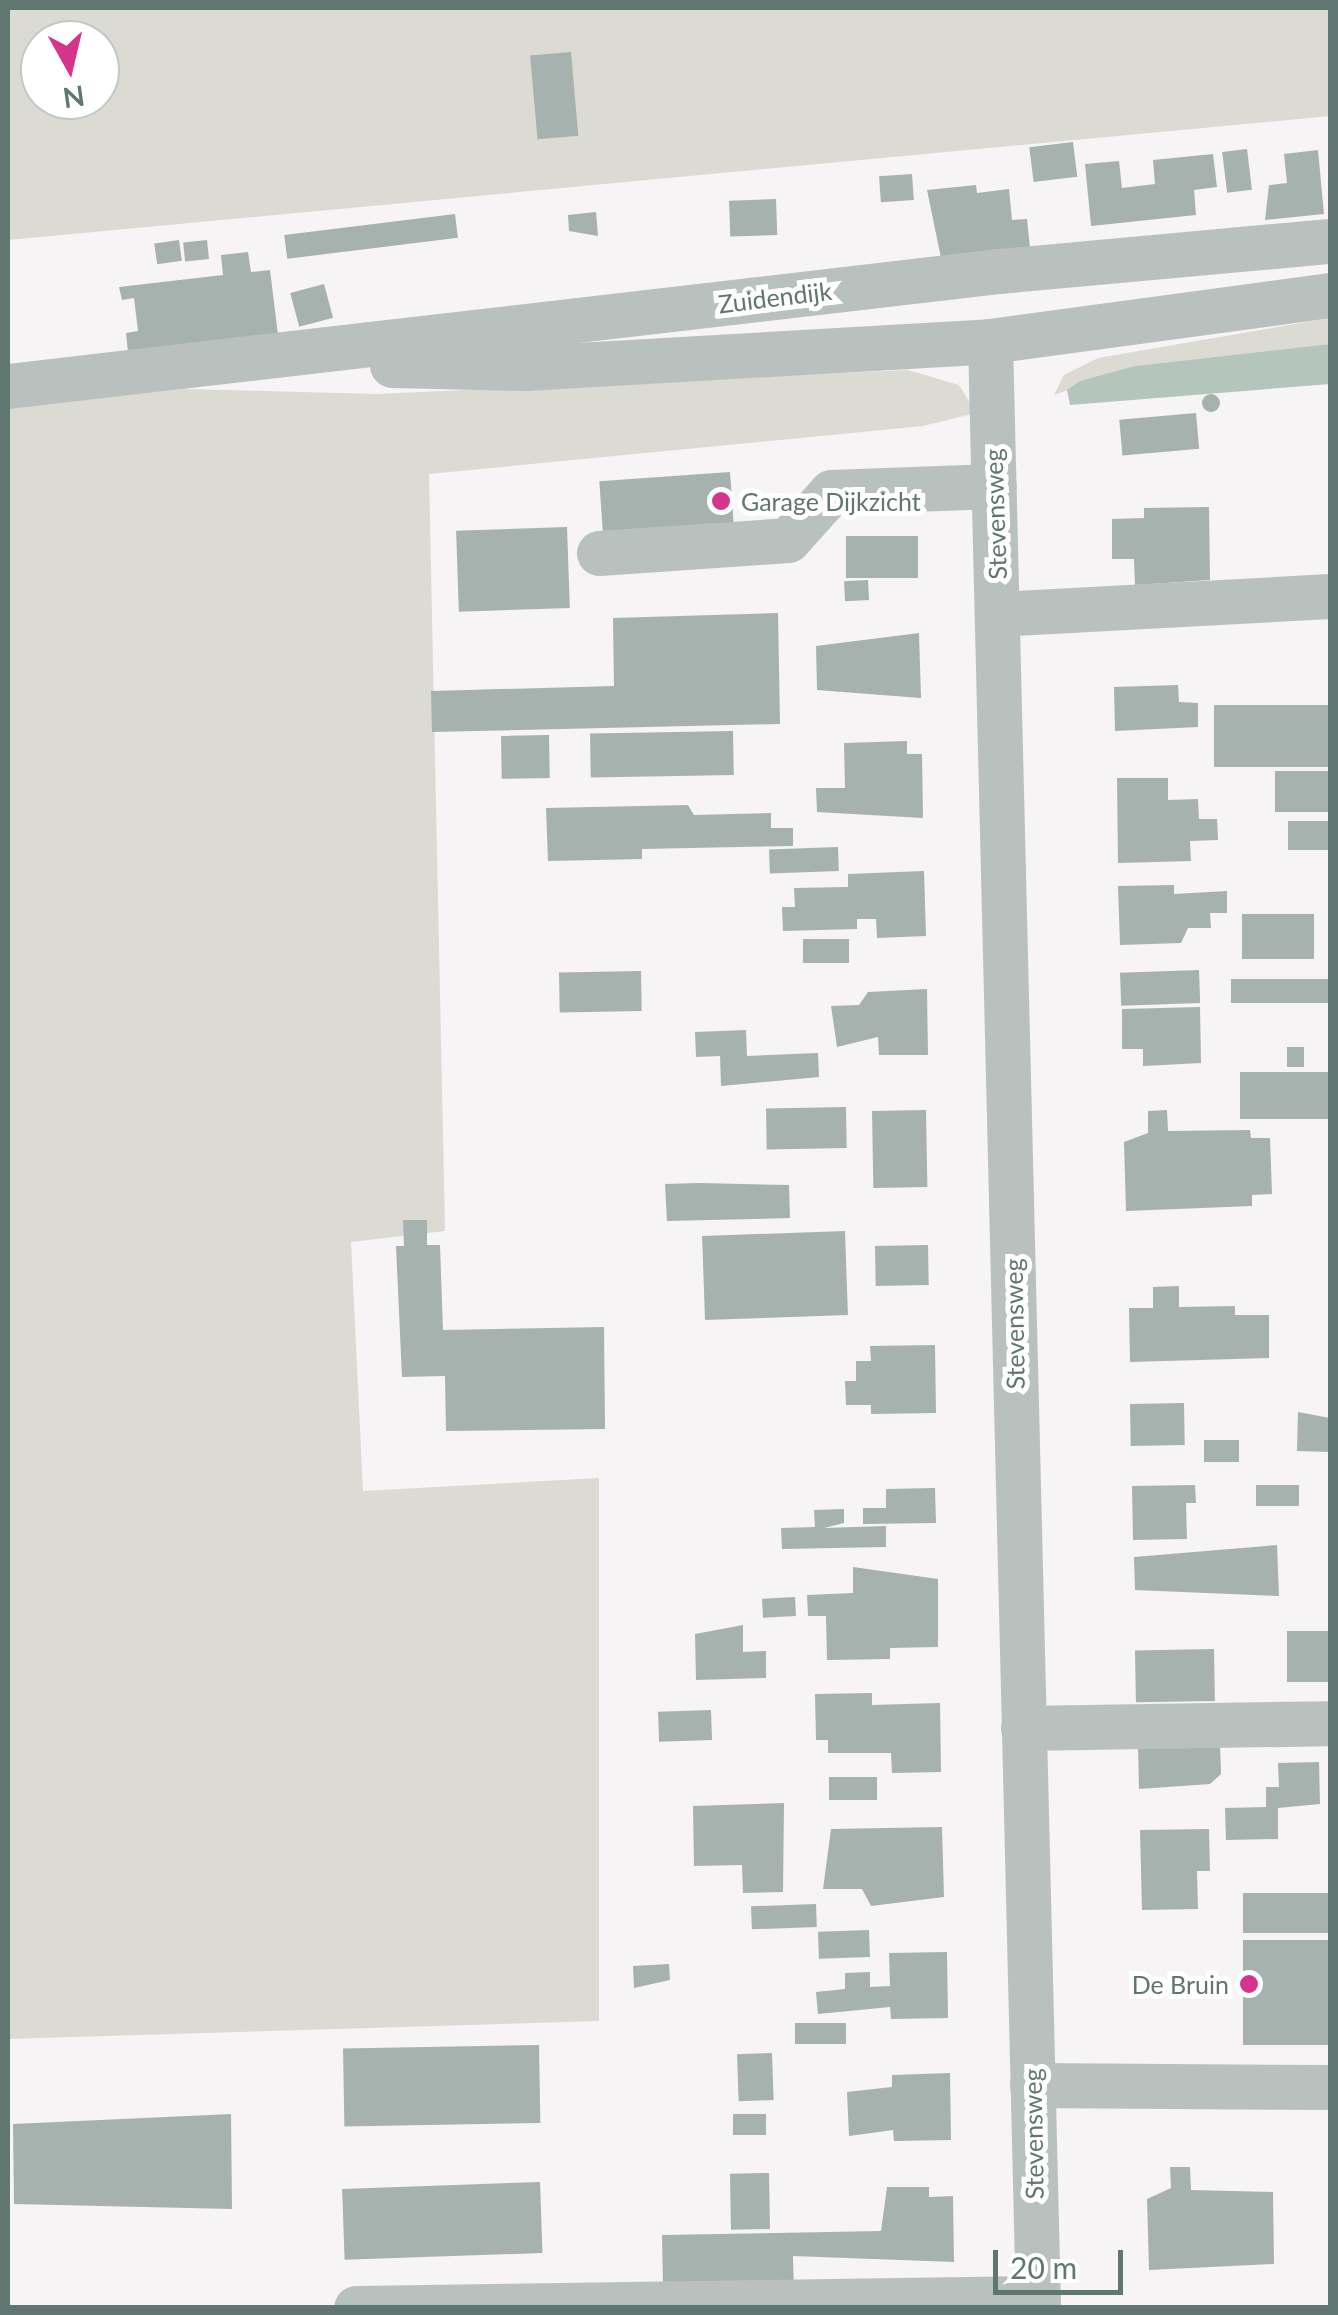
<!DOCTYPE html>
<html>
<head>
<meta charset="utf-8">
<style>
  body { margin:0 }
  #map { position:relative; width:1338px; height:2315px; overflow:hidden; background:#f6f4f4; font-family:Lato,sans-serif }
  div>[style] { position:absolute }
  .green>* { inset:0; background:#dbdad3 }
  .water>* { inset:0; background:#b4c5bc }
  .building>* { inset:0; background:#a6b2ae; transform-origin:0 0 }
  .round { border-radius:50% }
  .minor>* { height:45px; margin:-22.5px; padding:0 22.5px; transform-origin:22.5px; border-radius:22.5px; background:#b9c1bf }
  .dots>* { width:28px; height:28px; translate:-50% -50%; box-sizing:border-box; border:5px solid #fff; border-radius:50% }
  span { translate:-50% -50%; white-space:nowrap; text-align:center; line-height:1.15; -webkit-text-stroke:10px #fff; paint-order:stroke }
  .street-label { font-size:25px; color:#5f7770 }
  .poi-label { font-size:25px; color:#5f7770 }
  .left { translate:0 -50%; text-align:left }
  .right { translate:-100% -50%; text-align:right }
  .frame { position:absolute; inset:0; border:10px solid #5f7770; pointer-events:none }
  .north { position:absolute; left:20px; top:20px; width:100px; height:100px; box-sizing:border-box; background:#fff; border:2px solid #bfc9c6; border-radius:50%; rotate:172deg; font-size:28px; font-weight:700; line-height:40px; text-align:center; color:#5f7770 }
  .north::after { content:''; display:block; margin:auto; width:35px; height:45px; background:#d6348a; clip-path:polygon(50% 0,100% 100%,50% 72%,0 100%) }
  .scale { position:absolute; left:993px; top:2250px; width:130px; height:45px; box-sizing:border-box; border:5px solid #5f7770; border-top:0; padding-left:12px; font-size:30px; line-height:35px; white-space:nowrap; color:#5f7770; -webkit-text-stroke:8px #fff; paint-order:stroke }
</style>
</head>
<body>
<div id="map">
  <div class="green">
    <div style="clip-path:polygon(evenodd,8px 8px,1330px 8px,1330px 116px,8px 240px,8px 8px,40px 40px,100px 40px,100px 100px,40px 100px,40px 40px)"></div>
    <div style="clip-path:polygon(1330px 318px,1330px 344px,1135px 366px,1054px 395px,1064px 375px,1098px 358px)"></div>
    <div style="clip-path:polygon(908px 370px,959px 385px,976px 413px,923px 426px,429px 474px,445px 1231px,351px 1242px,363px 1491px,599px 1478px,599px 2021px,8px 2039px,8px 408px,184px 389px,377px 394px)"></div>
  </div>
  <div class="water">
    <div style="clip-path:polygon(1330px 344px,1330px 384px,1070px 405px,1067px 390px,1080px 381px,1135px 366px)"></div>
  </div>
  <div class="building">
    <div style="left:571px;top:52px;width:84px;height:41px;rotate:85deg"></div>
    <div style="left:1073px;top:142px;width:35px;height:44px;rotate:83deg"></div>
    <div style="left:1247px;top:149px;width:41px;height:25px;rotate:83deg"></div>
    <div style="clip-path:polygon(1318px 150px,1324px 214px,1265px 220px,1269px 185px,1287px 183px,1284px 154px)"></div>
    <div style="clip-path:polygon(1213px 154px,1217px 187px,1194px 190px,1196px 215px,1091px 226px,1085px 164px,1119px 161px,1122px 188px,1155px 184px,1153px 160px)"></div>
    <div style="left:912px;top:174px;width:26px;height:33px;rotate:86deg"></div>
    <div style="clip-path:polygon(976px 185px,977px 193px,1009px 189px,1012px 220px,1027px 219px,1030px 248px,941px 258px,927px 190px)"></div>
    <div style="left:776px;top:199px;width:36px;height:47px;rotate:88deg"></div>
    <div style="clip-path:polygon(596px 212px,598px 236px,569px 231px,568px 215px)"></div>
    <div style="left:455px;top:214px;width:24px;height:172px;rotate:83deg"></div>
    <div style="left:179px;top:240px;width:21px;height:25px;rotate:82deg"></div>
    <div style="left:207px;top:240px;width:19px;height:24px;rotate:84deg"></div>
    <div style="clip-path:polygon(248px 252px,251px 272px,270px 270px,278px 335px,128px 352px,126px 333px,138px 331px,134px 298px,122px 300px,119px 287px,223px 275px,221px 255px)"></div>
    <div style="left:324px;top:284px;width:35px;height:35px;rotate:75deg"></div>
    <div class="round" style="left:1202px;top:394px;width:18px;height:18px"></div>
    <div style="left:1196px;top:413px;width:36px;height:77px;rotate:85deg"></div>
    <div style="left:730px;top:472px;width:53px;height:131px;rotate:86deg"></div>
    <div style="clip-path:polygon(1209px 507px,1210px 580px,1135px 585px,1134px 559px,1112px 559px,1112px 519px,1144px 518px,1144px 508px)"></div>
    <div style="left:567px;top:527px;width:81px;height:111px;rotate:88deg"></div>
    <div style="left:918px;top:536px;width:42px;height:72px;rotate:90deg"></div>
    <div style="left:868px;top:580px;width:20px;height:24px;rotate:87deg"></div>
    <div style="clip-path:polygon(778px 613px,780px 724px,432px 732px,431px 691px,614px 686px,613px 618px)"></div>
    <div style="clip-path:polygon(919px 633px,921px 698px,817px 690px,816px 646px)"></div>
    <div style="clip-path:polygon(1178px 685px,1179px 702px,1198px 703px,1198px 727px,1115px 731px,1114px 687px)"></div>
    <div style="left:1330px;top:705px;width:62px;height:116px;rotate:90deg"></div>
    <div style="left:733px;top:731px;width:44px;height:143px;rotate:89deg"></div>
    <div style="left:549px;top:735px;width:43px;height:48px;rotate:89deg"></div>
    <div style="clip-path:polygon(907px 741px,907px 754px,922px 754px,923px 818px,817px 812px,816px 788px,845px 788px,844px 743px)"></div>
    <div style="left:1330px;top:771px;width:41px;height:55px;rotate:90deg"></div>
    <div style="clip-path:polygon(1117px 778px,1168px 778px,1168px 800px,1198px 799px,1199px 819px,1217px 819px,1218px 840px,1190px 841px,1191px 861px,1118px 863px)"></div>
    <div style="clip-path:polygon(688px 805px,694px 815px,771px 813px,771px 828px,793px 828px,793px 846px,642px 849px,642px 859px,548px 861px,546px 808px)"></div>
    <div style="left:1330px;top:821px;width:29px;height:42px;rotate:90deg"></div>
    <div style="left:838px;top:847px;width:24px;height:69px;rotate:88deg"></div>
    <div style="clip-path:polygon(924px 871px,926px 936px,877px 938px,876px 919px,857px 919px,857px 929px,783px 931px,782px 907px,795px 907px,794px 888px,848px 887px,848px 874px)"></div>
    <div style="clip-path:polygon(1174px 885px,1174px 894px,1227px 891px,1227px 913px,1210px 913px,1211px 928px,1188px 928px,1181px 943px,1120px 945px,1118px 886px)"></div>
    <div style="left:1314px;top:914px;width:45px;height:72px;rotate:90deg"></div>
    <div style="left:849px;top:939px;width:24px;height:46px;rotate:90deg"></div>
    <div style="left:1199px;top:970px;width:33px;height:79px;rotate:88deg"></div>
    <div style="left:641px;top:971px;width:40px;height:82px;rotate:89deg"></div>
    <div style="left:1330px;top:979px;width:24px;height:99px;rotate:90deg"></div>
    <div style="clip-path:polygon(927px 989px,928px 1055px,879px 1055px,878px 1037px,837px 1047px,831px 1006px,859px 1005px,868px 992px)"></div>
    <div style="clip-path:polygon(1200px 1007px,1201px 1063px,1143px 1066px,1143px 1049px,1122px 1049px,1122px 1009px)"></div>
    <div style="clip-path:polygon(746px 1030px,747px 1056px,818px 1053px,819px 1077px,721px 1086px,720px 1056px,696px 1057px,695px 1032px)"></div>
    <div style="left:1287px;top:1047px;width:17px;height:20px"></div>
    <div style="left:1330px;top:1072px;width:47px;height:90px;rotate:90deg"></div>
    <div style="left:846px;top:1107px;width:41px;height:80px;rotate:89deg"></div>
    <div style="left:926px;top:1110px;width:77px;height:54px;rotate:89deg"></div>
    <div style="clip-path:polygon(1167px 1110px,1168px 1131px,1250px 1130px,1251px 1138px,1270px 1138px,1272px 1194px,1252px 1195px,1252px 1206px,1126px 1211px,1124px 1142px,1148px 1133px,1148px 1111px)"></div>
    <div style="clip-path:polygon(699px 1183px,789px 1185px,790px 1218px,667px 1221px,665px 1184px)"></div>
    <div style="clip-path:polygon(403px 1220px,427px 1220px,427px 1245px,440px 1245px,443px 1330px,604px 1327px,605px 1429px,446px 1431px,445px 1376px,402px 1377px,396px 1246px,404px 1246px)"></div>
    <div style="left:845px;top:1231px;width:84px;height:143px;rotate:88deg"></div>
    <div style="left:928px;top:1245px;width:40px;height:53px;rotate:89deg"></div>
    <div style="clip-path:polygon(1179px 1286px,1179px 1307px,1235px 1306px,1235px 1315px,1269px 1315px,1269px 1358px,1130px 1362px,1129px 1308px,1153px 1308px,1153px 1287px)"></div>
    <div style="clip-path:polygon(935px 1345px,936px 1413px,871px 1414px,871px 1405px,846px 1405px,845px 1381px,856px 1381px,856px 1361px,871px 1361px,870px 1346px)"></div>
    <div style="left:1184px;top:1403px;width:42px;height:54px;rotate:89deg"></div>
    <div style="clip-path:polygon(1298px 1412px,1330px 1418px,1330px 1452px,1297px 1451px)"></div>
    <div style="left:1204px;top:1440px;width:35px;height:22px"></div>
    <div style="clip-path:polygon(1195px 1485px,1196px 1503px,1186px 1503px,1187px 1539px,1133px 1540px,1132px 1486px)"></div>
    <div style="left:1256px;top:1485px;width:43px;height:21px"></div>
    <div style="clip-path:polygon(935px 1488px,936px 1523px,863px 1524px,863px 1508px,886px 1508px,886px 1489px)"></div>
    <div style="clip-path:polygon(844px 1509px,844px 1523px,824px 1528px,886px 1526px,886px 1547px,782px 1549px,781px 1528px,815px 1527px,814px 1510px)"></div>
    <div style="clip-path:polygon(1277px 1545px,1279px 1596px,1135px 1590px,1134px 1557px)"></div>
    <div style="clip-path:polygon(853px 1567px,938px 1579px,938px 1647px,890px 1648px,890px 1659px,827px 1660px,826px 1616px,808px 1616px,807px 1595px,853px 1593px)"></div>
    <div style="left:795px;top:1597px;width:19px;height:33px;rotate:87deg"></div>
    <div style="clip-path:polygon(743px 1625px,743px 1652px,766px 1651px,766px 1678px,696px 1680px,695px 1634px)"></div>
    <div style="left:1287px;top:1631px;width:43px;height:51px"></div>
    <div style="left:1214px;top:1649px;width:52px;height:79px;rotate:89deg"></div>
    <div style="clip-path:polygon(872px 1693px,872px 1705px,940px 1703px,941px 1772px,892px 1773px,891px 1753px,828px 1753px,828px 1740px,816px 1740px,815px 1694px)"></div>
    <div style="left:711px;top:1710px;width:30px;height:53px;rotate:88deg"></div>
    <div style="clip-path:polygon(1220px 1745px,1221px 1774px,1210px 1784px,1139px 1789px,1138px 1746px)"></div>
    <div style="clip-path:polygon(1319px 1762px,1320px 1804px,1278px 1808px,1278px 1839px,1226px 1840px,1225px 1808px,1266px 1807px,1266px 1787px,1279px 1787px,1278px 1763px)"></div>
    <div style="left:829px;top:1777px;width:48px;height:23px"></div>
    <div style="clip-path:polygon(784px 1803px,783px 1892px,743px 1893px,742px 1865px,694px 1866px,693px 1806px)"></div>
    <div style="clip-path:polygon(942px 1827px,944px 1897px,871px 1906px,862px 1889px,823px 1889px,831px 1829px)"></div>
    <div style="clip-path:polygon(1209px 1829px,1210px 1871px,1197px 1871px,1198px 1909px,1142px 1910px,1140px 1830px)"></div>
    <div style="left:1330px;top:1893px;width:40px;height:87px;rotate:90deg"></div>
    <div style="left:816px;top:1904px;width:23px;height:65px;rotate:88deg"></div>
    <div style="left:869px;top:1930px;width:27px;height:51px;rotate:88deg"></div>
    <div style="left:1243px;top:1940px;width:87px;height:105px"></div>
    <div style="clip-path:polygon(947px 1952px,948px 2018px,891px 2019px,890px 2007px,818px 2014px,816px 1992px,845px 1989px,845px 1973px,870px 1972px,870px 1987px,890px 1986px,889px 1953px)"></div>
    <div style="clip-path:polygon(669px 1964px,670px 1980px,634px 1988px,633px 1966px)"></div>
    <div style="left:846px;top:2023px;width:21px;height:51px;rotate:90deg"></div>
    <div style="left:539px;top:2045px;width:78px;height:196px;rotate:89deg"></div>
    <div style="left:772px;top:2053px;width:47px;height:35px;rotate:88deg"></div>
    <div style="clip-path:polygon(950px 2073px,951px 2140px,894px 2141px,893px 2130px,849px 2136px,847px 2092px,892px 2087px,892px 2075px)"></div>
    <div style="clip-path:polygon(231px 2114px,232px 2209px,14px 2204px,13px 2124px)"></div>
    <div style="left:733px;top:2114px;width:33px;height:21px"></div>
    <div style="clip-path:polygon(1170px 2167px,1190px 2167px,1191px 2190px,1273px 2192px,1274px 2264px,1149px 2270px,1147px 2199px,1171px 2188px)"></div>
    <div style="left:769px;top:2173px;width:56px;height:39px;rotate:89deg"></div>
    <div style="left:540px;top:2182px;width:71px;height:198px;rotate:88deg"></div>
    <div style="clip-path:polygon(887px 2187px,929px 2187px,929px 2197px,953px 2196px,954px 2262px,793px 2256px,794px 2294px,663px 2286px,662px 2235px,881px 2231px)"></div>
  </div>
  <div class="minor">
    <div style="left:990px;top:341px;width:1968px;rotate:88.6deg"></div>
    <div style="left:392px;top:365px;width:133px;rotate:1.3deg"></div>
    <div style="left:525px;top:368px;width:466px;rotate:-3.3deg"></div>
    <div style="left:990px;top:341px;width:343px;rotate:-7.7deg"></div>
    <div style="left:8px;top:386px;width:998px;rotate:-6.62deg"></div>
    <div style="left:999px;top:271px;width:332px;rotate:-5.2deg"></div>
    <div style="left:599px;top:553px;width:189px;rotate:-3.9deg"></div>
    <div style="left:788px;top:540px;width:64px;rotate:-48.1deg"></div>
    <div style="left:831px;top:492px;width:163px;rotate:-2.1deg"></div>
    <div style="left:998px;top:614px;width:332px;rotate:-3.1deg"></div>
    <div style="left:1023px;top:1728px;width:307px;rotate:-0.9deg"></div>
    <div style="left:1032px;top:2085px;width:298px;rotate:0.4deg"></div>
    <div style="left:356px;top:2308px;width:681px;rotate:-0.84deg"></div>
  </div>
  <div class="dots">
    <div style="left:721px;top:501px;background:#d6348a"></div>
    <div style="left:1249px;top:1984px;background:#d6348a"></div>
  </div>
  <div class="street-label">
    <span style="left:775px;top:297px;rotate:-7deg">Zuidendijk</span>
    <span style="left:995px;top:514px;rotate:-92deg">Stevensweg</span>
    <span style="left:1014px;top:1324px;rotate:-91deg">Stevensweg</span>
    <span style="left:1033px;top:2134px;rotate:-91deg">Stevensweg</span>
  </div>
  <div class="poi-label">
    <span class="left" style="left:741px;top:501px">Garage Dijkzicht</span>
    <span class="right" style="left:1229px;top:1984px">De Bruin</span>
  </div>
  <div class="frame"></div>
  <div class="north">N</div>
  <div class="scale">20 m</div>
</div>
</body>
</html>
